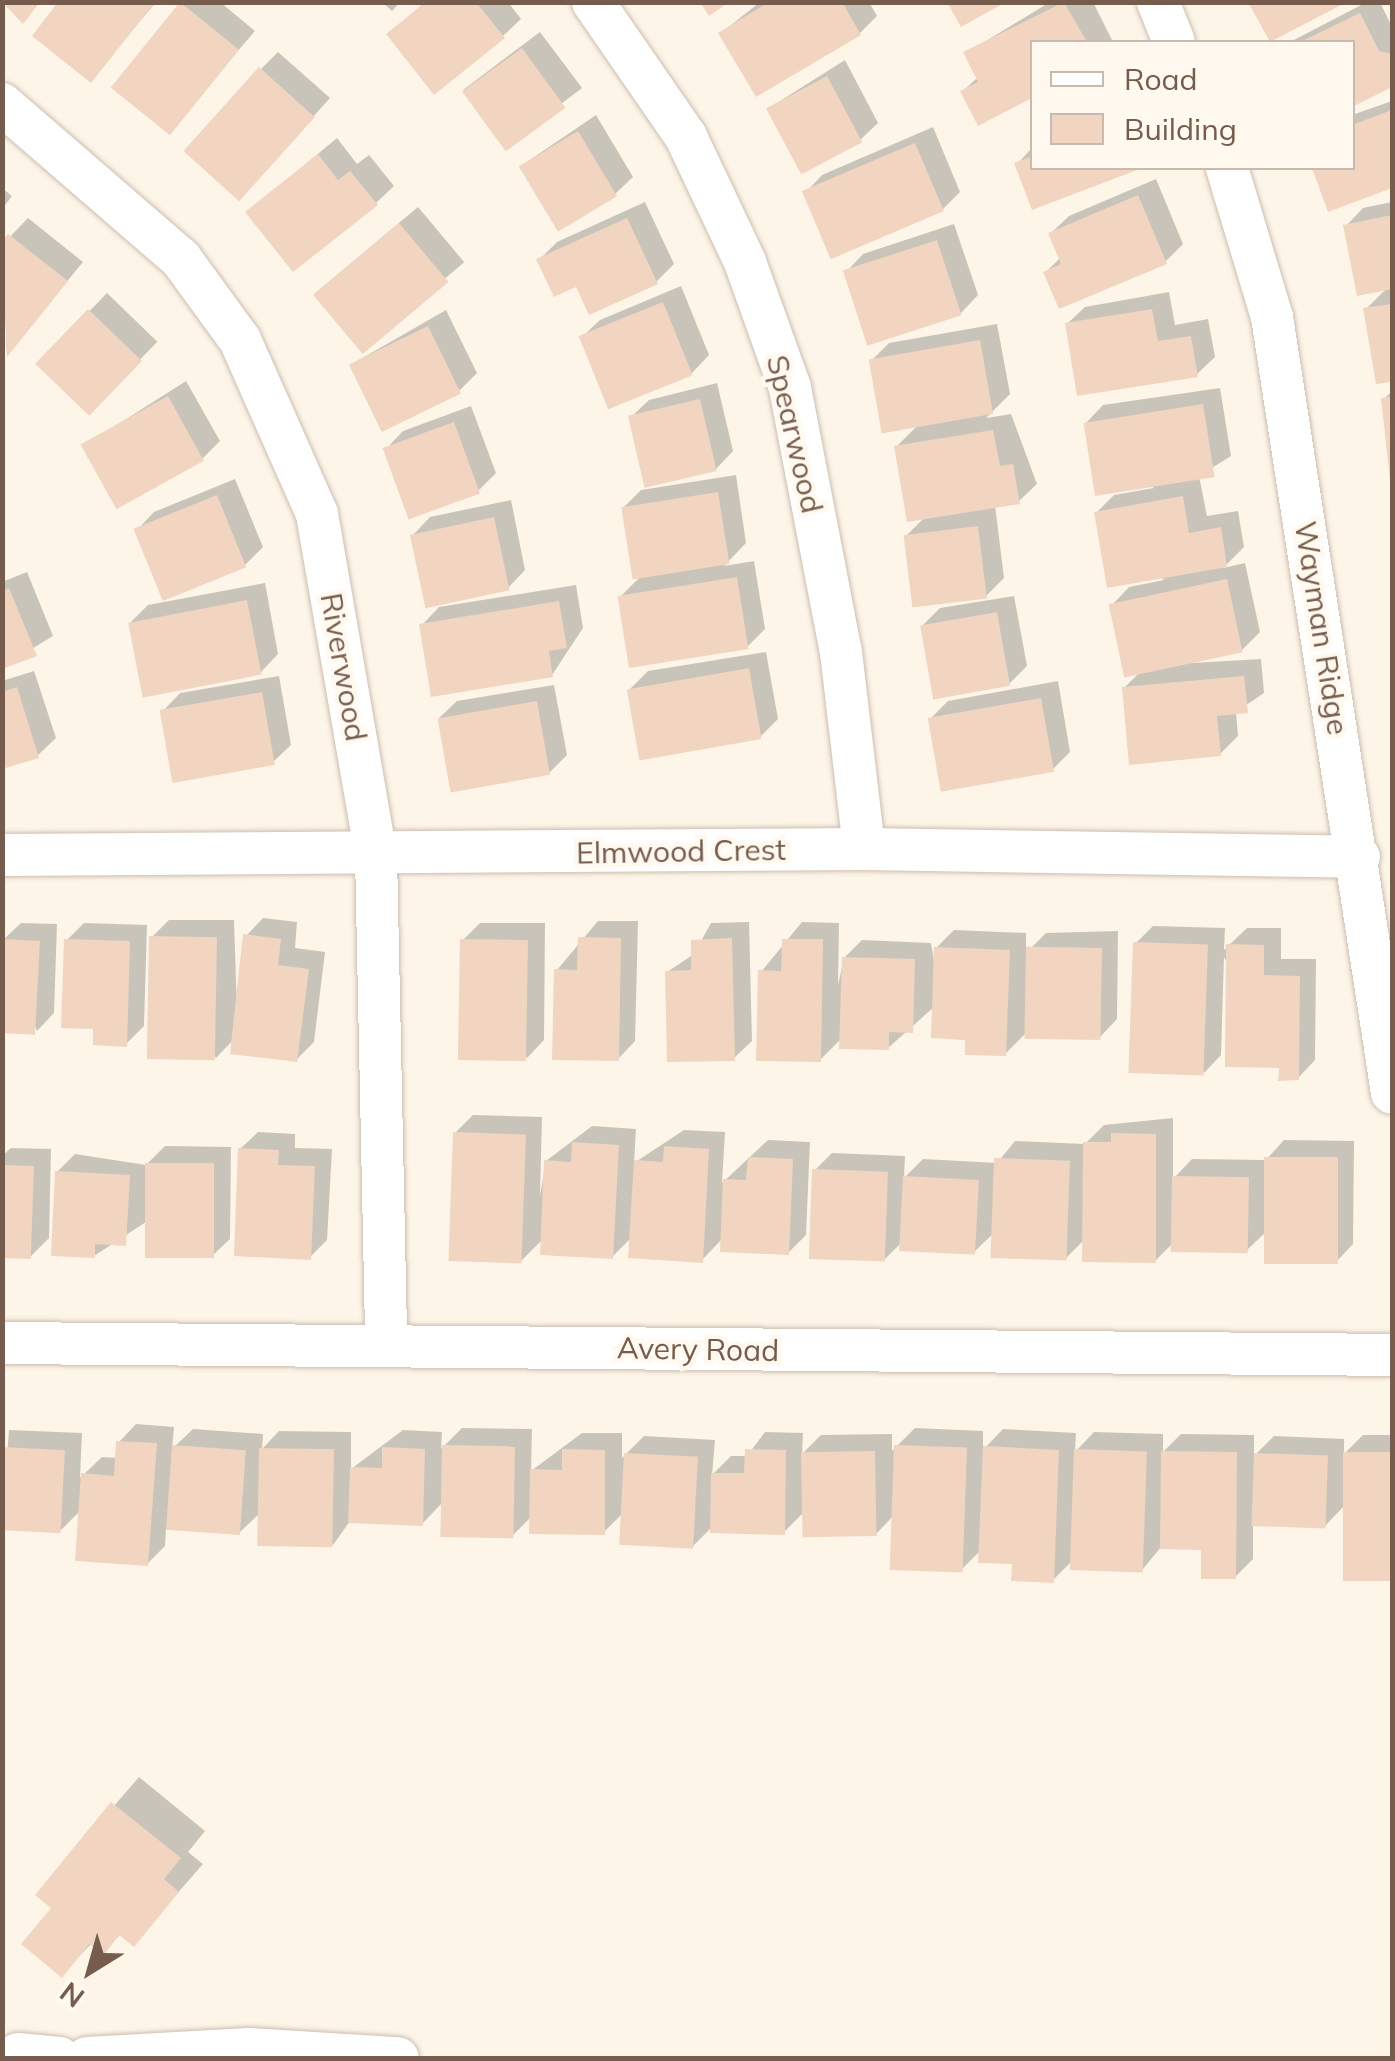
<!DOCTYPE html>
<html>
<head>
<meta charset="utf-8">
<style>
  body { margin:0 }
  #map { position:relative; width:1395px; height:2061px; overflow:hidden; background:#fcf5e8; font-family:Mulish,sans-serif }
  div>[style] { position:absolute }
  .shadow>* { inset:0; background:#0003; transform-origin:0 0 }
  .building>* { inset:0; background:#f1d5c0; transform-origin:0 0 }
  .roads { filter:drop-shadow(0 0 2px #cebdae) drop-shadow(0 0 2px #cebdae) }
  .minor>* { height:42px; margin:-21px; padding:0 21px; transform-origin:21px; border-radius:21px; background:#fff }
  span { translate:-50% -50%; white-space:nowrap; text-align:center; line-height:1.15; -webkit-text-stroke:9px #fff9ef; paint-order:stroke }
  .street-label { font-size:30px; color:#765c4c }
  .frame { position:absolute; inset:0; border:5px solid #765c4c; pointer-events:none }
  .legend { position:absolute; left:1030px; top:40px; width:325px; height:130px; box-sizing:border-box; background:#fff9ef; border:2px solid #c8baae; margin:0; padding:12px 18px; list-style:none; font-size:30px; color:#765c4c }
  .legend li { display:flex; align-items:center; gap:20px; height:50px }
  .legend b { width:50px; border:2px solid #c8baae }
  .north { position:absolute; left:40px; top:1921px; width:100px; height:100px; -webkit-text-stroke:8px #fff9ef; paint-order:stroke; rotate:217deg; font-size:28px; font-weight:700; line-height:40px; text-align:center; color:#765c4c }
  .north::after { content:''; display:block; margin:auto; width:35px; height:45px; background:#765c4c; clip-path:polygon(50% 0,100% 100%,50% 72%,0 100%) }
</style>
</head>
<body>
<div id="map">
  <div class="shadow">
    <div style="clip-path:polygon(61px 2px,156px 2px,91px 80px)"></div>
    <div style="clip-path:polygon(183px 2px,220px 2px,255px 31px,168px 132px,113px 87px)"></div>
    <div style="clip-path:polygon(382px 2px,400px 2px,392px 11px)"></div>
    <div style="clip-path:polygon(425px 2px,508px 2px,521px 19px,503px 36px,389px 34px)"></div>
    <div style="clip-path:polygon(760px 2px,869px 2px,877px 16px,860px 33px,721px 33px)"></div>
    <div style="clip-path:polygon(1050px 2px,1093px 2px,1113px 42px,1032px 42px,1032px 96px,979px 122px,963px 91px,978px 77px,966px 53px)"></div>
    <div style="clip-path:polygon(1367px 2px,1380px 2px,1392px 27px,1392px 84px,1352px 104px,1352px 42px,1290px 42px)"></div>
    <div style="left:540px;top:32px;width:70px;height:96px;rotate:53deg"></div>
    <div style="clip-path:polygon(278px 52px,330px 98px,253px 184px,261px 69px)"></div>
    <div style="clip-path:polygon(845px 60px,878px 123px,860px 140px,769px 108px)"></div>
    <div style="clip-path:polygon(1392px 101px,1392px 186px,1330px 209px,1314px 168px,1352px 168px,1352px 115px)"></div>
    <div style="clip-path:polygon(596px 115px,633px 177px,615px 194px,521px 166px)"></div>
    <div style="clip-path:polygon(933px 127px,960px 192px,943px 209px,805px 193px,822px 175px)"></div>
    <div style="clip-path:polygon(337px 138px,357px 164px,369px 155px,394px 186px,376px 203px,248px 212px)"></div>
    <div style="clip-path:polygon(1032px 148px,1032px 168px,1137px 168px,1034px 207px,1017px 164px)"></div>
    <div style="clip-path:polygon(1156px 179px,1183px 244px,1165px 262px,1046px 272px,1061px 257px,1051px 233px,1069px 216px)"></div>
    <div style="clip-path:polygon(2px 188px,12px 196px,2px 209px)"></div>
    <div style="clip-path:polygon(645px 202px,674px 264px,656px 282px,578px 284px,539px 260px,557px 242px)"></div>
    <div style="clip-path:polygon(1392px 202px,1392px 379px,1378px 382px,1366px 309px,1388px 287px,1346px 226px,1363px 208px)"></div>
    <div style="left:418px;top:207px;width:72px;height:135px;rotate:50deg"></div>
    <div style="clip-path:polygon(28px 218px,83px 262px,7px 354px,2px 245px)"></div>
    <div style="clip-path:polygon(954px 224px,978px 295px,961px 313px,846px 272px,863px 254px)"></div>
    <div style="clip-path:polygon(681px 286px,709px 355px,692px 373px,582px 337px,600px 320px)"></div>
    <div style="clip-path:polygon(1169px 292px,1175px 325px,1208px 319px,1215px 357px,1197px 374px,1067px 324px,1085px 307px)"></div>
    <div style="left:107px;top:293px;width:70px;height:99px;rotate:44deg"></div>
    <div style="clip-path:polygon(446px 310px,477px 373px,459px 391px,352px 364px)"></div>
    <div style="clip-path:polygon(997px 324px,1010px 394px,986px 418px,1011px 414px,1037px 484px,1019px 501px,995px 505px,1004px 578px,986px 596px,906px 536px,926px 516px,896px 447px,919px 424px,872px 360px,889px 343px)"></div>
    <div style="clip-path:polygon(186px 381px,220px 441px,202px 459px,84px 446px)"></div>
    <div style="clip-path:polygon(717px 383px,733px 451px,716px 469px,631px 417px,649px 400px)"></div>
    <div style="clip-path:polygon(1220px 388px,1231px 456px,1199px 476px,1207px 516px,1238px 511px,1244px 547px,1223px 568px,1245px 563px,1260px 632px,1242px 650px,1174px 664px,1261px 659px,1264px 693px,1236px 712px,1238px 736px,1220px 754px,1124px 688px,1142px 670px,1112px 605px,1129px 587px,1164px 580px,1097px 512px,1114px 495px,1154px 488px,1086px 423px,1103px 405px)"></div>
    <div style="clip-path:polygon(1392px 391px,1392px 471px,1391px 471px,1384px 399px)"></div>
    <div style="clip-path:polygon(471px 406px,496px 473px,478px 491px,386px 449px,403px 431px)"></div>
    <div style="clip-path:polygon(736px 475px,746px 543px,724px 566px,754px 561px,765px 629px,747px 647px,620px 597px,643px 574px,623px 508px,641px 490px)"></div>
    <div style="clip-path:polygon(235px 479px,263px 547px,245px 565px,137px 530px,154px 512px)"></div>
    <div style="clip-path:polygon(511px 500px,525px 570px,508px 588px,413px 535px,430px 517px)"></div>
    <div style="clip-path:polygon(27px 572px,53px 636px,2px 667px,2px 582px)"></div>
    <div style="clip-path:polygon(265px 583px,278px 654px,261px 672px,130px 623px,148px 605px)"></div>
    <div style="clip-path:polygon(576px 585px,583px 628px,552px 675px,422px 625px,439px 607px)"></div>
    <div style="clip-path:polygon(1014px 596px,1027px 666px,1009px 684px,922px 626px,940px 608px)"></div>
    <div style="clip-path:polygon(766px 652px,778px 719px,760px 737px,630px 689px,648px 671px)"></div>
    <div style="clip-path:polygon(34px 671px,56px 738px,38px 755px,2px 767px,2px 681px)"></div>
    <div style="clip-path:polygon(279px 676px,291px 745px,273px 762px,163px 711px,180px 693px)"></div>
    <div style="clip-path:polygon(1058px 681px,1070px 752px,1053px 769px,930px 719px,948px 701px)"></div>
    <div style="clip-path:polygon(554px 685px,567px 755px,549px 773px,439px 718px,457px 701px)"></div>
    <div style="clip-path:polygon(263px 918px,297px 922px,295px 948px,325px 952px,314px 1042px,296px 1060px,234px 1039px,216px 1058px,151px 938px,169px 920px,234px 920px,237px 1010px,246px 936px)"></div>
    <div style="clip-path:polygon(598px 921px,638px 921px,635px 1041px,618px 1059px,557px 970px)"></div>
    <div style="clip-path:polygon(749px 922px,752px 1041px,734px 1058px,667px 972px,694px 954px,711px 923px)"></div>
    <div style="clip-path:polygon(802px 922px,839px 923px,838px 985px,844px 958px,862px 940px,931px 943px,935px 966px,936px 948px,954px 930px,1026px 933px,1026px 953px,1046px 933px,1118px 931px,1117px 1019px,1100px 1037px,1026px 1033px,1005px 1054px,934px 1007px,888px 1048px,842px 1038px,820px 1060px,761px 972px)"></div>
    <div style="clip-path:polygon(21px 923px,57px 924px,54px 1013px,37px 1031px,3px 940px)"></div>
    <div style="clip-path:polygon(84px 923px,147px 925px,144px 1026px,126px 1044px,95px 1027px,67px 940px)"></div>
    <div style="clip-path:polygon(480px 923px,545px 923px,544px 1040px,527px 1058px,463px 940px)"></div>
    <div style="clip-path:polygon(1153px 926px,1225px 928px,1224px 950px,1247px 928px,1281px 928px,1281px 959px,1316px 959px,1315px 1060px,1298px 1078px,1281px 1065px,1224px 957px,1221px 1055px,1204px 1073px,1136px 943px)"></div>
    <div style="clip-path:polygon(473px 1115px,542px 1117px,540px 1196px,546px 1161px,592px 1126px,636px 1129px,634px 1163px,684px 1130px,725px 1132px,722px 1183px,768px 1140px,810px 1142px,806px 1235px,788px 1253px,723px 1238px,702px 1260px,632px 1237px,612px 1257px,543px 1239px,521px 1261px,455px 1133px)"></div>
    <div style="clip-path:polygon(1173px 1118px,1173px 1179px,1192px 1159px,1266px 1160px,1284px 1140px,1354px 1141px,1353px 1244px,1336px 1262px,1266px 1232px,1247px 1250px,1175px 1241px,1155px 1261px,1085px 1239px,1066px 1258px,995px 1232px,974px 1252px,902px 1242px,885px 1259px,814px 1171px,832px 1153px,905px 1156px,904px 1178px,923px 1159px,997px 1163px,1015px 1141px,1085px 1144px,1104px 1125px)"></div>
    <div style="clip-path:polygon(258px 1132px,295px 1134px,295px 1148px,332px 1149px,327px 1240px,310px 1257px,240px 1149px)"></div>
    <div style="clip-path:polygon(165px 1146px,231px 1147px,230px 1239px,212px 1256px,146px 1222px,94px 1256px,57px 1172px,75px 1154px,146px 1165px)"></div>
    <div style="clip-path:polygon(11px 1148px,51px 1149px,49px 1238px,31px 1256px,2px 1255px,2px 1156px)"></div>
    <div style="clip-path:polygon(136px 1424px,174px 1427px,172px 1449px,193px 1429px,263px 1434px,262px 1449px,279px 1431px,351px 1432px,351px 1469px,403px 1430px,442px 1432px,441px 1449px,462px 1428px,532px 1429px,531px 1471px,582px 1433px,622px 1433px,622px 1458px,644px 1436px,715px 1440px,712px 1475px,731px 1456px,747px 1456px,765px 1432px,803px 1433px,802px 1454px,821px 1435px,892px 1434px,892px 1451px,915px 1428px,983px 1431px,983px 1450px,1003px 1429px,1076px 1433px,1075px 1452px,1094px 1432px,1163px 1434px,1163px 1452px,1181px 1434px,1254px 1435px,1254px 1456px,1274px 1436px,1344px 1439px,1344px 1454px,1363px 1435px,1392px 1435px,1392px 1579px,1345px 1578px,1345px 1505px,1324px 1527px,1253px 1524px,1253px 1559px,1235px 1577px,1203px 1547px,1161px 1547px,1143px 1569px,1074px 1559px,1053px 1580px,981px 1550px,961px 1570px,895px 1514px,876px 1534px,804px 1512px,784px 1532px,713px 1526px,691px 1548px,623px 1513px,604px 1532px,532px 1516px,513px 1535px,443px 1502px,422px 1524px,350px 1521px,333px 1545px,261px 1512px,239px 1533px,166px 1528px,165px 1546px,147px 1564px,81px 1510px,61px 1530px,2px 1527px,9px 1430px,82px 1433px,80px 1478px,102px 1457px,118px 1458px,119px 1442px)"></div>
    <div style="clip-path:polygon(139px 1777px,205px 1831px,188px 1852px,203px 1864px,133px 1944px,121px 1934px,102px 1952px,92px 1943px,62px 1974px,55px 1907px,38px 1894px)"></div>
  </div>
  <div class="building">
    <div style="clip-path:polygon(2px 2px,40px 2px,23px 24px)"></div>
    <div style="clip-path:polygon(58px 2px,155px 2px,91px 83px,32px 36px)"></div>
    <div style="left:180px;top:2px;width:76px;height:110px;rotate:39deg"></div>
    <div style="clip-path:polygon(426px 2px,476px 2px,505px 38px,434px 95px,386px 34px)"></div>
    <div style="clip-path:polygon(700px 2px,729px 2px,709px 16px)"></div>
    <div style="clip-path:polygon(769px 2px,842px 2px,861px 35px,756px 97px,718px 33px)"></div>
    <div style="clip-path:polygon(947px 2px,1006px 2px,961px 27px)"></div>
    <div style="clip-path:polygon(1064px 2px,1087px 42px,1032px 42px,1032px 98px,978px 126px,960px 91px,978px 82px,963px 52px)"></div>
    <div style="clip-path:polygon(1248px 2px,1347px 2px,1270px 42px)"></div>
    <div style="clip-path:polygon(1360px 13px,1379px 51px,1392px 54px,1392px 87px,1352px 107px,1352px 42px,1300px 42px)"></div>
    <div style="left:522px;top:48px;width:74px;height:74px;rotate:54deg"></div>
    <div style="left:259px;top:67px;width:75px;height:113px;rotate:42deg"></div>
    <div style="left:827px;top:76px;width:75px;height:69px;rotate:62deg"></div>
    <div style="clip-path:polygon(1392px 110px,1392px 188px,1328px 212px,1312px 168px,1352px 168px,1352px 125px)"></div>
    <div style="left:578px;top:131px;width:76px;height:69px;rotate:59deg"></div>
    <div style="left:915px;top:143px;width:74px;height:123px;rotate:67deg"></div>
    <div style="clip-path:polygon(318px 154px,338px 180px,350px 171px,378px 205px,293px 272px,245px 212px)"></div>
    <div style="clip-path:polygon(1032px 156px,1032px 168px,1137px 170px,1032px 210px,1014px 163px)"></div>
    <div style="clip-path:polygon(1138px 195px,1167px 264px,1059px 309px,1043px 272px,1061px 264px,1048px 233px)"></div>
    <div style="clip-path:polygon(1392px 215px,1392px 289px,1357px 296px,1343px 225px)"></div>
    <div style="clip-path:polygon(627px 218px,658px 284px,589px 315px,576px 287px,554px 297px,536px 259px)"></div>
    <div style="left:399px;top:223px;width:77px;height:112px;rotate:50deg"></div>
    <div style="clip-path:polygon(8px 234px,68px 281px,7px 357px,2px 241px)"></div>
    <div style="left:937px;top:240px;width:79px;height:99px;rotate:72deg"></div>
    <div style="left:663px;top:302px;width:79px;height:91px;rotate:68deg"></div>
    <div style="clip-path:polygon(1392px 304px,1392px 382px,1376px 384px,1363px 308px)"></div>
    <div style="left:88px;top:309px;width:75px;height:76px;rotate:44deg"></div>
    <div style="clip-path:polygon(1152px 309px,1158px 341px,1191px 336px,1198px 377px,1077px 396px,1065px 323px)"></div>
    <div style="left:428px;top:326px;width:75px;height:88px;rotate:64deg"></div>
    <div style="left:980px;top:340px;width:75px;height:113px;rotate:80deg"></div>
    <div style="left:168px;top:396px;width:74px;height:100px;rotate:61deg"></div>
    <div style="clip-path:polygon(1392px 397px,1392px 480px,1390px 480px,1381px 398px)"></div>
    <div style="left:700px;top:399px;width:74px;height:74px;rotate:77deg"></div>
    <div style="left:1203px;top:404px;width:74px;height:121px;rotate:81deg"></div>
    <div style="left:454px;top:422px;width:76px;height:76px;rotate:70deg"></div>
    <div style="clip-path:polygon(993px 430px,1000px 466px,1013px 464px,1020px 504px,907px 522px,894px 446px)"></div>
    <div style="left:718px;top:492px;width:73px;height:98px;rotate:81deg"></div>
    <div style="left:217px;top:495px;width:78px;height:90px;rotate:68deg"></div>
    <div style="clip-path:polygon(1183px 496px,1189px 533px,1221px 527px,1227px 567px,1107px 588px,1094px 512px)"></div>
    <div style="left:494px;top:517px;width:75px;height:86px;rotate:78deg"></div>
    <div style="left:978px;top:526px;width:73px;height:75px;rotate:83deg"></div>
    <div style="left:737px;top:577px;width:73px;height:121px;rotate:81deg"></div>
    <div style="left:1227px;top:579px;width:75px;height:121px;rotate:78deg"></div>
    <div style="clip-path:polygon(9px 588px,37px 656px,2px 669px,2px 591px)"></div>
    <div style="left:247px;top:600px;width:76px;height:121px;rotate:79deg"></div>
    <div style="clip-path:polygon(559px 601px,567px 648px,549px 651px,553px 677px,431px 697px,419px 624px)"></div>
    <div style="left:997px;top:612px;width:75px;height:78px;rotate:80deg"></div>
    <div style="left:749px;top:668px;width:72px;height:124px;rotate:80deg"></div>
    <div style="clip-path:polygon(1244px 676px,1248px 713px,1217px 716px,1221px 756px,1129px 765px,1122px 687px)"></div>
    <div style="clip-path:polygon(17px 687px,39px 758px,2px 769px,2px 692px)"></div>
    <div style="left:262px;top:692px;width:74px;height:104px;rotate:80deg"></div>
    <div style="left:1041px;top:698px;width:75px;height:115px;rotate:80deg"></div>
    <div style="left:537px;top:701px;width:75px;height:101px;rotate:80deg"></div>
    <div style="clip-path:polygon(243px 934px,281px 939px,278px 965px,309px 969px,297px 1062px,230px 1054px)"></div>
    <div style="left:149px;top:936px;width:68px;height:123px;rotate:1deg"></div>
    <div style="clip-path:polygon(578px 937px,621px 938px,619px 1061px,552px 1060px,554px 969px,577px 970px)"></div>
    <div style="clip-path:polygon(732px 938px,735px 1061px,667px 1062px,665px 971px,691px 970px,691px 940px)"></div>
    <div style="left:2px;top:939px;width:38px;height:94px;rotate:3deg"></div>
    <div style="clip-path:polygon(64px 939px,130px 941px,127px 1047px,93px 1045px,93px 1029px,61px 1028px)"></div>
    <div style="left:460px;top:939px;width:68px;height:121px;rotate:1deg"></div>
    <div style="clip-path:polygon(782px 939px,823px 939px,821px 1062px,756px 1061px,758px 970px,781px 971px)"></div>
    <div style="left:1133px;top:942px;width:75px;height:131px;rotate:2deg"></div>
    <div style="clip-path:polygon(1226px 944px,1264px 945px,1264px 975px,1300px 976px,1299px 1080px,1278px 1081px,1279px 1068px,1225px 1067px)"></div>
    <div style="clip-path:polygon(934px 947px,1010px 950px,1006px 1056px,965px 1055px,965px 1040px,931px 1038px)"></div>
    <div style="left:1102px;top:948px;width:92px;height:76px;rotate:91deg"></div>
    <div style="clip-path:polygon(842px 957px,915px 959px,913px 1033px,889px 1032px,889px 1050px,839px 1049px)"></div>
    <div style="left:453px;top:1132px;width:73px;height:129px;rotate:2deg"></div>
    <div style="clip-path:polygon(1111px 1133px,1156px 1134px,1156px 1263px,1082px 1262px,1083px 1142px,1111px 1142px)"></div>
    <div style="clip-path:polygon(572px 1142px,619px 1145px,613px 1259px,540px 1255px,544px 1160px,571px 1162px)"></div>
    <div style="clip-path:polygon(664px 1146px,709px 1149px,703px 1263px,628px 1258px,634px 1160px,663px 1162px)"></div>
    <div style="clip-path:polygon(238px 1148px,279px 1150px,278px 1165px,315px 1166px,311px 1260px,234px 1256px)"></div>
    <div style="clip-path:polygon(748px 1157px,793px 1159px,789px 1255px,720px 1252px,723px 1179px,746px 1180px)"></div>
    <div style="left:1264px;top:1157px;width:74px;height:107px"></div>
    <div style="left:994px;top:1158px;width:76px;height:100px;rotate:2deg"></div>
    <div style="left:145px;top:1163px;width:69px;height:95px"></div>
    <div style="left:2px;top:1165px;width:32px;height:93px;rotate:2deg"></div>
    <div style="left:812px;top:1169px;width:76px;height:90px;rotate:2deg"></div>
    <div style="clip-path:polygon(55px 1171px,130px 1175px,126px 1246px,95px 1244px,95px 1258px,51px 1256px)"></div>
    <div style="left:903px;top:1176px;width:76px;height:75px;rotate:3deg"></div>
    <div style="left:1172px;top:1176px;width:77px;height:76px;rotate:1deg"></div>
    <div style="clip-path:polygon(116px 1441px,157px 1443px,148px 1566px,75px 1561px,81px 1473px,114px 1476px)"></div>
    <div style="left:172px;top:1445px;width:74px;height:85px;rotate:4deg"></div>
    <div style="left:442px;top:1445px;width:73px;height:92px;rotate:1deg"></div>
    <div style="left:894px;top:1445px;width:73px;height:125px;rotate:2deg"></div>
    <div style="clip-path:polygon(983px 1446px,1059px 1450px,1054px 1583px,1011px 1581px,1012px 1564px,978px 1563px)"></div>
    <div style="left:2px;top:1447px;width:63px;height:83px;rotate:3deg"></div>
    <div style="clip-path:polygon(382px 1447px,425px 1449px,423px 1526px,348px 1523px,350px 1467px,382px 1468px)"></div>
    <div style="left:259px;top:1448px;width:75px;height:98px;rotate:1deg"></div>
    <div style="clip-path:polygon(562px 1449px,605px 1450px,605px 1535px,529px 1534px,530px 1469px,562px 1470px)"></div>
    <div style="clip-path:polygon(745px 1449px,786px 1450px,785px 1535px,710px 1533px,711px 1473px,744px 1473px)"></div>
    <div style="left:1074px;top:1449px;width:73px;height:121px;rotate:2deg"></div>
    <div style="left:875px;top:1451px;width:85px;height:74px;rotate:89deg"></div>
    <div style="clip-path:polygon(1161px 1451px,1237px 1452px,1236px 1579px,1201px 1579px,1201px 1550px,1160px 1549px)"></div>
    <div style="left:1343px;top:1452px;width:49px;height:129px"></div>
    <div style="left:624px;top:1453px;width:74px;height:92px;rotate:3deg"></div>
    <div style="left:1254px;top:1453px;width:74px;height:73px;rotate:2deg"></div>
    <div style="clip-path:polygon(111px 1802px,181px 1858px,164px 1879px,179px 1892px,134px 1947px,119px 1935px,103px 1956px,89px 1944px,62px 1978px,21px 1944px,51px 1908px,35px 1895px)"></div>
  </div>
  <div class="roads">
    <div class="minor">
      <div style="left:593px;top:2px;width:164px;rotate:55.4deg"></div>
      <div style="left:686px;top:137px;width:138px;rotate:64.7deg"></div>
      <div style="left:745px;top:262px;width:134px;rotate:70.3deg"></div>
      <div style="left:790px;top:388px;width:269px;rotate:79.1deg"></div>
      <div style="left:841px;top:652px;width:198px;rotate:83.3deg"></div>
      <div style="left:1158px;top:2px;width:43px;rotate:68.2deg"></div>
      <div style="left:2px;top:104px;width:237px;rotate:40.9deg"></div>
      <div style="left:181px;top:259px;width:100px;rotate:53.9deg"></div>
      <div style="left:240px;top:340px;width:190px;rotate:66.1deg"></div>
      <div style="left:317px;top:514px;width:346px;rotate:80.2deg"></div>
      <div style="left:376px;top:855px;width:491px;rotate:88.8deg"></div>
      <div style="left:1227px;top:168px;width:156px;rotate:73.2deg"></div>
      <div style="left:1272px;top:317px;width:785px;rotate:81.21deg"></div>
      <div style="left:2px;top:855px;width:862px;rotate:-0.4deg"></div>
      <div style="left:864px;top:849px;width:495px;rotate:0.9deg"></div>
      <div style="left:2px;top:1343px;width:1390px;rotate:0.49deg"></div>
      <div style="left:18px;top:2054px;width:42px;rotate:5.4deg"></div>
      <div style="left:87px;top:2058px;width:162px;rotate:-3.2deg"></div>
      <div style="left:249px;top:2049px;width:149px;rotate:3.5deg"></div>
    </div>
  </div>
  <div class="street-label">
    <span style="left:795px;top:434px;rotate:77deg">Spearwood</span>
    <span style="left:1322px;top:628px;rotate:81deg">Wayman Ridge</span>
    <span style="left:344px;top:667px;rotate:80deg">Riverwood</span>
    <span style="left:681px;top:851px;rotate:-1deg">Elmwood Crest</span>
    <span style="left:698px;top:1349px;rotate:1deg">Avery Road</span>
  </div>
  <div class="frame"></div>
  <ul class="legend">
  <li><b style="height:12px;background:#fff"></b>Road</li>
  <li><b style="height:28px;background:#f1d5c0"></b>Building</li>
  </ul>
  <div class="north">N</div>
</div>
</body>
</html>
